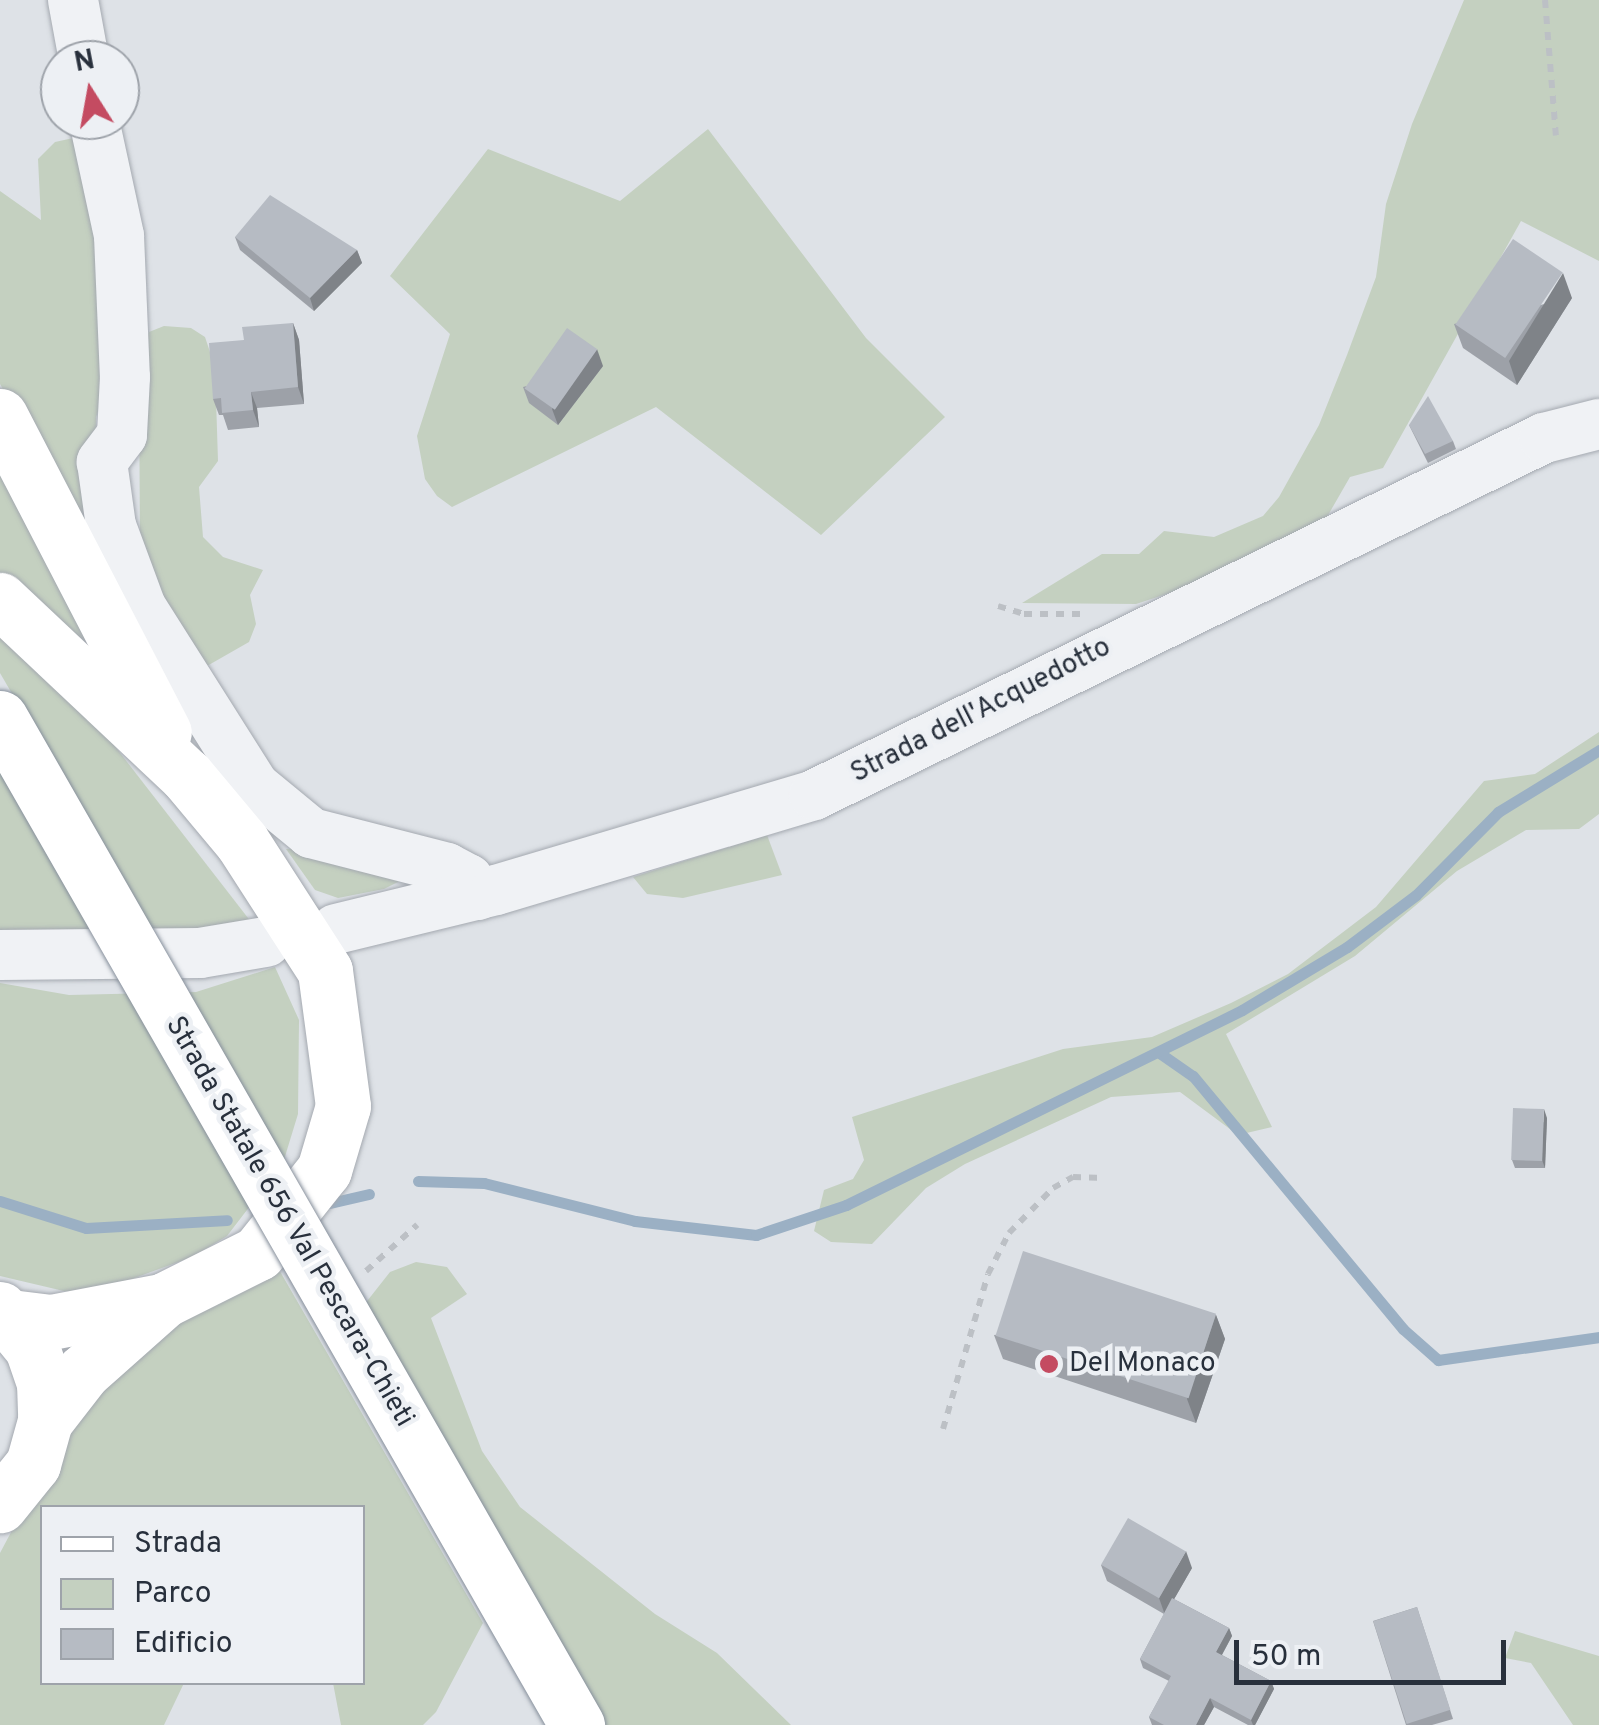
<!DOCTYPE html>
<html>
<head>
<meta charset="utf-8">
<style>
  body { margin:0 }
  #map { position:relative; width:1599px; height:1725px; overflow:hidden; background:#dee2e7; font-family:Overpass,sans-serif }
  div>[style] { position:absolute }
  .green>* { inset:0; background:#c4d0c0 }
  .stream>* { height:11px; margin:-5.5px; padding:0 5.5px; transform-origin:5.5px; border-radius:5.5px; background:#9bb0c4 }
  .path>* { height:6px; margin-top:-3px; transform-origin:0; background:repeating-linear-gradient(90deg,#bcc0c5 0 8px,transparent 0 16px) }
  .roads { filter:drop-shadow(0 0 2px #a4a9b0) drop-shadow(0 0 2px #a4a9b0) }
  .minor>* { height:50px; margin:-25px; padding:0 25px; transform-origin:25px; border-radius:25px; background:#f0f2f5 }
  .major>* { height:55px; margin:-27.5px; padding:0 27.5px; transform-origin:27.5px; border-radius:27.5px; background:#fff }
  .highway>* { height:55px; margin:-27.5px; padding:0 27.5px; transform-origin:27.5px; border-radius:27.5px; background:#fff }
  .bridges { filter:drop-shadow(0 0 2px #87909c) drop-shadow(0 0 2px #87909c) }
  .highway-bridge>* { height:55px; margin:-27.5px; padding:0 27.5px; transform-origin:27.5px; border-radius:27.5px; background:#fff }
  .wall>* { inset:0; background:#9da1a8 }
  .shaded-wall>* { inset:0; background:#7f8388 }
  .building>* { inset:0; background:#b6bbc3; transform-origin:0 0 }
  .dots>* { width:28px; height:28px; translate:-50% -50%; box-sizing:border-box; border:5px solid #edf0f4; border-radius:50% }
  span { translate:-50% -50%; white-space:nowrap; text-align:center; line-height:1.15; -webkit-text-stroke:9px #edf0f4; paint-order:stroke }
  .street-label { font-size:28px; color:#28303c }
  .poi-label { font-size:28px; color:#28303c }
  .left { translate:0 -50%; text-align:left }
  .legend { position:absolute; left:40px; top:1505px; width:325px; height:180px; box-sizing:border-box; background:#edf0f4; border:2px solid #9ea3aa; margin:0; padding:12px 18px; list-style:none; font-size:30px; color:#28303c }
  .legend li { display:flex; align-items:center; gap:20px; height:50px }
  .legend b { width:50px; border:2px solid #9ea3aa }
  .north { position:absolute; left:40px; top:40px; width:100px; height:100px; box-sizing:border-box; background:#edf0f4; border:2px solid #9ea3aa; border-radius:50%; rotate:349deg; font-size:28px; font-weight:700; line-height:40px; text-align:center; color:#28303c }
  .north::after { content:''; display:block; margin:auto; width:35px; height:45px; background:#c44b61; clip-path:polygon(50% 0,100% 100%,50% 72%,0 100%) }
  .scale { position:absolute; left:1234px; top:1640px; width:272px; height:45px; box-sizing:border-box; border:5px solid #28303c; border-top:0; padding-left:12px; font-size:30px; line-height:35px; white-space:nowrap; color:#28303c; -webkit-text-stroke:8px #edf0f4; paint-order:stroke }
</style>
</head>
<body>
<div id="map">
  <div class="green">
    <div style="clip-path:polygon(1464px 0,1599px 0,1599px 261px,1521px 221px,1383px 468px,1350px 477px,1327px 517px,1191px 586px,1136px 604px,1022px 603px,1102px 554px,1139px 554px,1164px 531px,1214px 537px,1263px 516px,1279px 497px,1319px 425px,1347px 355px,1376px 277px,1386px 204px,1412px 124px)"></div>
    <div style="clip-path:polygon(708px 129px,866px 338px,945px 417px,821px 535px,656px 407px,452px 507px,437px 496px,425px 479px,417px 436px,450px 334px,390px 276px,488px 149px,620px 201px)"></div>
    <div style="clip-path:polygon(87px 135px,107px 386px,96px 417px,95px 468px,128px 609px,0 384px,0 191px,41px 220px,38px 159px,55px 142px)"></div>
    <div style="clip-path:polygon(164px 326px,191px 328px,205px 337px,215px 367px,218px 461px,199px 487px,203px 537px,223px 557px,263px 570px,250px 595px,256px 624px,249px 642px,200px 670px,140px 553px,139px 363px,149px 332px)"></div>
    <div style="clip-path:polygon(0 447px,130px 695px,0 585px)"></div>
    <div style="clip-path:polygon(0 616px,93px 718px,255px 927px,152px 934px,0 673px)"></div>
    <div style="clip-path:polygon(1599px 732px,1599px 814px,1579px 829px,1526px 830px,1457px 871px,1355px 956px,1226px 1034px,1272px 1127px,1238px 1135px,1180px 1092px,1111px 1097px,965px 1164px,926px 1188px,872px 1244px,831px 1242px,814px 1231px,824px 1190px,853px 1179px,864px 1160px,852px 1117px,1063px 1049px,1152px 1037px,1231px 1003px,1288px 974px,1376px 907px,1484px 781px,1535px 774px)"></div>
    <div style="clip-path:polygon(0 753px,106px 937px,0 935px)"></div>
    <div style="clip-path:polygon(767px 835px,782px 875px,683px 898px,647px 894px,633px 877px)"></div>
    <div style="clip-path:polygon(316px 848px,420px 871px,384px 889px,338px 898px,315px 890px,286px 849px)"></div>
    <div style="clip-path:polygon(275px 967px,299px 1020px,298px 1114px,283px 1163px,227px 1236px,192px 1257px,85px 1296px,0 1276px,0 983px,69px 995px,196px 992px)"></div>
    <div style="clip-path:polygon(416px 1262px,447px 1267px,467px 1294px,431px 1318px,482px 1451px,520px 1507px,655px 1614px,717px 1653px,791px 1725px,602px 1725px,364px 1305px,390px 1272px)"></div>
    <div style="clip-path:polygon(278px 1268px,483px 1623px,436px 1712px,423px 1725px,341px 1725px,333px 1683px,362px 1682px,362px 1508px,42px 1508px,42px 1682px,184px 1683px,164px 1725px,0 1725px,0 1553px,73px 1416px,188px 1315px)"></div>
    <div style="clip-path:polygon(1515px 1631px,1599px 1656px,1599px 1725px,1573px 1725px,1531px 1663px,1505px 1658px)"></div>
  </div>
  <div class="stream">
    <div style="left:1161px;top:1054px;width:39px;rotate:35deg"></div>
    <div style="left:1193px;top:1076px;width:329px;rotate:50.3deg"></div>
    <div style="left:1403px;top:1329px;width:47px;rotate:41.5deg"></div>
    <div style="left:1438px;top:1360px;width:163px;rotate:-8.1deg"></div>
    <div style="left:418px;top:1181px;width:66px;rotate:1.7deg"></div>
    <div style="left:484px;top:1183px;width:156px;rotate:14.1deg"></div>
    <div style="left:635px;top:1221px;width:122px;rotate:6.6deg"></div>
    <div style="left:756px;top:1235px;width:95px;rotate:-18.4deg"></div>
    <div style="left:846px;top:1205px;width:441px;rotate:-26.2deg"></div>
    <div style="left:1242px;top:1010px;width:122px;rotate:-31deg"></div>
    <div style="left:1347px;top:947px;width:86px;rotate:-37deg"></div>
    <div style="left:1416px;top:895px;width:117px;rotate:-45.3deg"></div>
    <div style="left:1498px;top:812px;width:119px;rotate:-31.5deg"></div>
    <div style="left:0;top:1201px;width:90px;rotate:17.4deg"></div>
    <div style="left:86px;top:1228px;width:141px;rotate:-3.2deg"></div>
    <div style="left:330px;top:1203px;width:40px;rotate:-13deg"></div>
  </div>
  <div class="path">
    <div style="left:1545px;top:0;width:136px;rotate:85.4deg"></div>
    <div style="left:998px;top:606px;width:27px;rotate:17deg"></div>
    <div style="left:1024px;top:614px;width:63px"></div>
    <div style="left:366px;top:1271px;width:69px;rotate:-42deg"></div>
    <div style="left:943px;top:1429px;width:161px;rotate:-73.8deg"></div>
    <div style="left:988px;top:1274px;width:46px;rotate:-62.9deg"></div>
    <div style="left:1009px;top:1233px;width:63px;rotate:-45.6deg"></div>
    <div style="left:1053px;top:1188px;width:23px;rotate:-29deg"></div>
    <div style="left:1073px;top:1177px;width:31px;rotate:2deg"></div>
  </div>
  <div class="roads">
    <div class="minor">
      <div style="left:73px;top:0;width:61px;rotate:79.6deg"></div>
      <div style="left:94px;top:120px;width:119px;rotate:77.8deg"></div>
      <div style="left:119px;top:236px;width:141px;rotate:87.6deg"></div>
      <div style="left:125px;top:377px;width:58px;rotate:93deg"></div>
      <div style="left:122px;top:435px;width:34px;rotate:127deg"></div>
      <div style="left:102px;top:462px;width:65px;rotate:82deg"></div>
      <div style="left:111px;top:526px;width:86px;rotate:69.7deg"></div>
      <div style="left:141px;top:607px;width:212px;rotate:57.7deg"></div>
      <div style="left:254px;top:786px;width:74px;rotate:39.5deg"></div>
      <div style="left:311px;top:833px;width:140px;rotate:14.4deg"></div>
      <div style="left:447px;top:868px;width:24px;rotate:28deg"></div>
      <div style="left:468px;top:879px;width:19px;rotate:58deg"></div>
      <div style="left:336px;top:929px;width:165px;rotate:-13.7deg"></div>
      <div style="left:496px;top:890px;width:332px;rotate:-16.6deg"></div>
      <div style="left:814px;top:795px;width:813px;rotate:-26.06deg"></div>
      <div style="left:1544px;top:438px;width:57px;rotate:-14.3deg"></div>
      <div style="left:0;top:955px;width:200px;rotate:-0.6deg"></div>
      <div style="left:200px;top:953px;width:67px;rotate:-9.5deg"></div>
    </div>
    <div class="major">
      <div style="left:0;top:1309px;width:50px;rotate:50.6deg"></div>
      <div style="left:32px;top:1348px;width:37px;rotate:71deg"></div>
      <div style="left:44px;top:1383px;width:38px;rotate:88deg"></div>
      <div style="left:45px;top:1421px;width:45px;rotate:105.6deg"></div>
      <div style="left:33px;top:1464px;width:53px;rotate:128.8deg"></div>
    </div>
    <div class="highway">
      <div style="left:0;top:416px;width:356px;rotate:62.6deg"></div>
      <div style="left:0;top:600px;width:255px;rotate:43.3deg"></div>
      <div style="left:186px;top:775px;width:87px;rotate:50.1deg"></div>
      <div style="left:242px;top:842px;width:153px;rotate:57.2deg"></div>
      <div style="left:325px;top:971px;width:136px;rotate:82.4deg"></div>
      <div style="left:343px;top:1106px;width:67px;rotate:106.5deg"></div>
      <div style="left:324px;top:1170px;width:106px;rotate:128.5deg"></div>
      <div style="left:258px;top:1253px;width:105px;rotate:153.4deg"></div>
      <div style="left:164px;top:1300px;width:108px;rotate:138.4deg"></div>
      <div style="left:83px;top:1372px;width:62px;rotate:127.8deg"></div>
      <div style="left:10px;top:1317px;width:41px;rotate:7deg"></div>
      <div style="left:51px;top:1322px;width:107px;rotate:-10.8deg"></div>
    </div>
  </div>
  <div class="bridges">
    <div class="highway-bridge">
      <div style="left:0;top:718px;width:1161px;rotate:60.19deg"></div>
    </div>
  </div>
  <div class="wall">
    <div style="clip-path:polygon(235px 237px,357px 250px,362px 263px,314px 311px,240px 250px)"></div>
    <div style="clip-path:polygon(1572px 298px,1517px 385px,1463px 348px,1454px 324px)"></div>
    <div style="clip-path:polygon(293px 323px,299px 340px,304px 404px,257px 408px,259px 427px,228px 430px,223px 415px,219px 415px,213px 399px,244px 340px)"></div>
    <div style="clip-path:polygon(603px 366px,558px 425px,529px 403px,523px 387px)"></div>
    <div style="clip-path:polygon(1409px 425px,1453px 441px,1456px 449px,1428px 463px)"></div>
    <div style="clip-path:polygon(1547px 1118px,1545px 1168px,1515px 1168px,1512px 1160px)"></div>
    <div style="clip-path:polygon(1216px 1315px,1225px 1339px,1196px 1423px,1003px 1359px,994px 1335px)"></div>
    <div style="clip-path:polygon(1101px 1565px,1192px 1568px,1174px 1599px,1229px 1628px,1232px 1636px,1222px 1655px,1271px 1681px,1274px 1689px,1255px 1725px,1248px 1725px,1214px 1707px,1204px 1725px,1152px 1725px,1149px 1717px,1169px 1681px,1143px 1668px,1140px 1659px,1164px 1614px,1107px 1581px)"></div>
    <div style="clip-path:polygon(1417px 1607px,1453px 1719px,1432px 1725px,1406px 1725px,1373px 1621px)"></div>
  </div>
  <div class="shaded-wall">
    <div style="clip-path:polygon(357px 250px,362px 263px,314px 311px,310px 298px)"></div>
    <div style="clip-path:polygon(1563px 273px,1572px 298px,1517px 385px,1509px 361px)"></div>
    <div style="clip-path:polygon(293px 323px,299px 340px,304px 404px,298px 387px)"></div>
    <div style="clip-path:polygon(597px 349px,603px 366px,558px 425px,552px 409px)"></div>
    <div style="clip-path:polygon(251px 392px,257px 408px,259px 427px,253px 410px)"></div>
    <div style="clip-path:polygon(1544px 1109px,1547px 1118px,1545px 1168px,1542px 1160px)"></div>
    <div style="clip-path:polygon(1216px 1315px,1225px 1339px,1196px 1423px,1187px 1399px)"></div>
    <div style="clip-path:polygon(1186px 1551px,1192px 1568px,1165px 1615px,1159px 1598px)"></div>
    <div style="clip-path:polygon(1229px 1628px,1232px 1636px,1219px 1660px,1216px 1652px)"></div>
    <div style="clip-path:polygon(1271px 1681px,1274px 1689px,1255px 1725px,1253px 1725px,1251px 1720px)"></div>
    <div style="clip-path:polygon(1210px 1698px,1214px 1707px,1204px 1725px,1196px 1725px)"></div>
  </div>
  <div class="building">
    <div style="clip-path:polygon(270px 195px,357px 250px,310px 298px,235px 237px)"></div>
    <div style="left:1513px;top:239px;width:60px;height:103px;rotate:34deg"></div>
    <div style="clip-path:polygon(293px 323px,298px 387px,251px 392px,253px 410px,222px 413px,221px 398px,213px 399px,209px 343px,244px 340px,242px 327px)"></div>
    <div style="left:567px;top:328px;width:37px;height:74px;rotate:35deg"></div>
    <div style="clip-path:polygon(1428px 396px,1453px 441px,1425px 454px,1409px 425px)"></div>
    <div style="left:1513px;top:1108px;width:31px;height:52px;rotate:2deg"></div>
    <div style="left:1023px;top:1251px;width:203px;height:89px;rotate:18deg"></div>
    <div style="left:1128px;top:1518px;width:67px;height:54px;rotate:30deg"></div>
    <div style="clip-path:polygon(1172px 1598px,1229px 1628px,1216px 1652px,1271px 1681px,1251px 1720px,1210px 1698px,1196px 1725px,1164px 1725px,1149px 1717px,1171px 1676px,1140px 1659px)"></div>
    <div style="left:1417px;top:1607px;width:108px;height:46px;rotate:72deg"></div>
  </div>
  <div class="dots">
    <div style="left:1049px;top:1364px;background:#c44b61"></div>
  </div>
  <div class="street-label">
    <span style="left:981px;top:711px;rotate:-27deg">Strada dell'Acquedotto</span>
    <span style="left:289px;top:1222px;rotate:60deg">Strada Statale 656 Val Pescara-Chieti</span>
  </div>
  <div class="poi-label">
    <span class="left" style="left:1069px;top:1364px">Del Monaco</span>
  </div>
  <ul class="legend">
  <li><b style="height:12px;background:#fff"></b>Strada</li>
  <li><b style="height:28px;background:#c4d0c0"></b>Parco</li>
  <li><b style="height:28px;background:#b6bbc3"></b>Edificio</li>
  </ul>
  <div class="north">N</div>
  <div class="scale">50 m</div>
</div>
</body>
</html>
